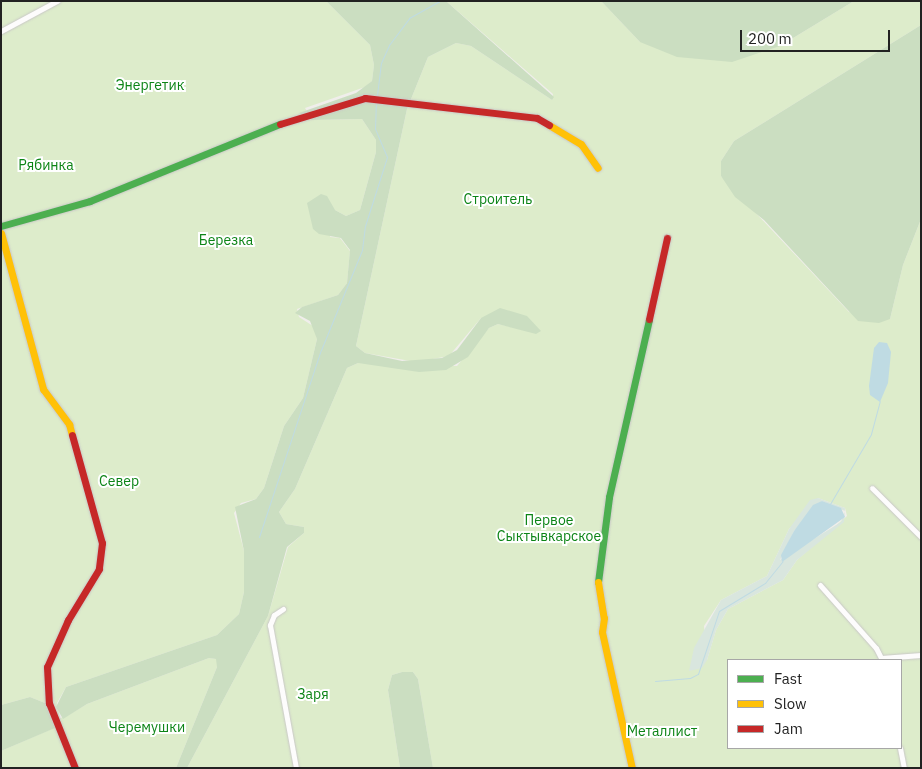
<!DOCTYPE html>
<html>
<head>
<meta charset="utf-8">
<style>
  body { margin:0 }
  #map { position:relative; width:922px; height:769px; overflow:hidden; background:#f0eeeb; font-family:"IBM Plex Sans",sans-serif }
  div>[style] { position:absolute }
  .grass>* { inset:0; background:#ddeccb }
  .forest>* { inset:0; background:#cbdec1 }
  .wetland>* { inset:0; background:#d9e6de }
  .water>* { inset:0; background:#bfdbe3 }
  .stream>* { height:1px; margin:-0.5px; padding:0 0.5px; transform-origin:0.5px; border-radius:0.5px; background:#bfdbe3 }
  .roads { filter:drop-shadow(0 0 1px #c9c8c7) drop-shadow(0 0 1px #c9c8c7) }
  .street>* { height:5px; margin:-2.5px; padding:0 2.5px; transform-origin:2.5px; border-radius:2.5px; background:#fdfcfc }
  .fast>* { height:7px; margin:-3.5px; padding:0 3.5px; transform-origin:3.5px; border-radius:3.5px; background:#4caf50 }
  .slow>* { height:7px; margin:-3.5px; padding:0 3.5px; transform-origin:3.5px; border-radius:3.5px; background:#ffc107 }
  .jam>* { height:7px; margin:-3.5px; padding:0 3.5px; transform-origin:3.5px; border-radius:3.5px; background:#c62828 }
  span { translate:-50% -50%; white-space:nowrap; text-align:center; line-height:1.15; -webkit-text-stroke:4px #fff; paint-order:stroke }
  .park-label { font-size:14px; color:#0c8416 }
  .frame { position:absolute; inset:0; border:2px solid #222; pointer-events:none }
  .legend { position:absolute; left:727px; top:659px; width:175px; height:90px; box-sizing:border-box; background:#fff; border:1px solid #a7a7a7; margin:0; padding:6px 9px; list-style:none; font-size:15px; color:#222 }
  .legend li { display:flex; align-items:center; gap:10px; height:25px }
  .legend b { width:25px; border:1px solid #a7a7a7 }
  .scale { position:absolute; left:740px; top:30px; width:150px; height:22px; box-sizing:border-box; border:2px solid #222; border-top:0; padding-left:6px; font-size:15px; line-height:18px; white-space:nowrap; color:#222; -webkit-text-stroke:4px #fff; paint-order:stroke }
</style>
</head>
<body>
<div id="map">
  <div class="grass">
    <div style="clip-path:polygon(1px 1px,326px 1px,370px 45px,374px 65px,372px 81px,365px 87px,305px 108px,312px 120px,362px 119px,376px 140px,376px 152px,360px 210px,346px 216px,335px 210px,330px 237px,340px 238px,350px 251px,347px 283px,338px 295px,297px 309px,299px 317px,316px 328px,317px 339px,303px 398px,284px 426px,264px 488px,256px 499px,241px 503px,234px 513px,244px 551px,244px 592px,239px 614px,217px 635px,66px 687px,57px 703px,60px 718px,67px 716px,87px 704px,209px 658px,217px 659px,217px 667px,176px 768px,1px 768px,1px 751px,54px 728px,45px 703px,30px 697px,1px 705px)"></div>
    <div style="clip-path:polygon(evenodd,446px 1px,601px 1px,640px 42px,780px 46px,854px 1px,921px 1px,921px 25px,734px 141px,721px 161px,721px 176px,849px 312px,890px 319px,903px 265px,921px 219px,921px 768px,433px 768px,418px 679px,413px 672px,402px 672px,392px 675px,388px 690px,400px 768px,187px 768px,268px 616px,288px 547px,304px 533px,304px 527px,286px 524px,279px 512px,295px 489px,347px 368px,358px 363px,457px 366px,489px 328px,498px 324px,539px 333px,481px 318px,449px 356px,416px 362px,365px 353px,356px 346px,407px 109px,428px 57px,456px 43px,471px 46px,552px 100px,553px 94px,446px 1px,818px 498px,845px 508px,847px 516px,797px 560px,783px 580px,728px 609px,716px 630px,707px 660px,704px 626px,721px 600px,767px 576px,789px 529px,818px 498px,446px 1px,728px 660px,901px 660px,901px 748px,728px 748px,728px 660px)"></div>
  </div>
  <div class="forest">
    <div style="clip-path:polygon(326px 1px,446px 1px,554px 97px,552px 100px,471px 46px,456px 43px,428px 57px,407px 109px,356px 346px,365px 353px,402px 361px,442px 358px,457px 350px,481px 318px,500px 308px,527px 316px,541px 331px,536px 334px,498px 324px,489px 328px,468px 357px,446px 370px,419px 372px,358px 363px,347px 368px,295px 489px,279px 512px,286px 524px,304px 527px,304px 533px,287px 547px,268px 616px,187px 768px,176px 768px,217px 667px,216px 659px,209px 658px,87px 704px,63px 719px,56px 707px,66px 687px,217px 635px,239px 614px,244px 592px,244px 551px,235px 507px,256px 499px,264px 488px,284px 426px,303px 398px,317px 339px,310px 321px,295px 313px,302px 307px,338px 295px,347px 283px,350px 250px,341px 238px,319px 234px,313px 229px,307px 203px,321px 194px,327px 196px,335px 210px,346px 216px,360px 210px,376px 152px,376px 140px,362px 119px,312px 120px,299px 113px,356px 93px,372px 81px,374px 65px,370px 45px)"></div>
    <div style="clip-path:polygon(601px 1px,854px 1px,780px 46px,732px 62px,677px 57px,640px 42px)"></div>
    <div style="clip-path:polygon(921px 25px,921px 219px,903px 265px,890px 319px,879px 323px,858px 321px,764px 220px,735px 197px,721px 176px,721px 161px,734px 141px)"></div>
    <div style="clip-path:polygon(402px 672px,413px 672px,418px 679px,433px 768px,400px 768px,388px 690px,392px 675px)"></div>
    <div style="clip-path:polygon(30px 697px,45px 703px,55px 728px,1px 751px,1px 705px)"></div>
  </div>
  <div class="wetland">
    <div style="clip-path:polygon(evenodd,818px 498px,845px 508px,844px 522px,797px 560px,783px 580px,728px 609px,716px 630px,707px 660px,702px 668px,689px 671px,694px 648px,721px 600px,767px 576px,789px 529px,810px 500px,818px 498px,822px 501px,845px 511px,841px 522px,780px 560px,794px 531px,822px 501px)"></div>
  </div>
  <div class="water">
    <div style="clip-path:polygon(879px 342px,887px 343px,891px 352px,888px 383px,880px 402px,870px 395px,869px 386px,874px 348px)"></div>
    <div style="clip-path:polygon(822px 501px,841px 508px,845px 517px,782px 562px,781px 555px,794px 531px,813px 505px)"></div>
  </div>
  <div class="stream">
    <div style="left:377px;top:95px;width:32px;rotate:-83deg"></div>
    <div style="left:381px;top:63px;width:20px;rotate:-66deg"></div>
    <div style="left:389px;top:45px;width:34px;rotate:-53deg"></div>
    <div style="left:409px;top:18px;width:35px;rotate:-29deg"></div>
    <div style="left:830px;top:504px;width:81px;rotate:-59.6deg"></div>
    <div style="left:871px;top:434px;width:34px;rotate:-75deg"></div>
    <div style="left:259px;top:537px;width:197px;rotate:-71.7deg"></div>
    <div style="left:321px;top:350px;width:108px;rotate:-67.7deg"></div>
    <div style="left:362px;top:250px;width:24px;rotate:-83deg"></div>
    <div style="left:365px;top:226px;width:72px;rotate:-72.3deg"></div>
    <div style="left:387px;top:157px;width:30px;rotate:-113deg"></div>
    <div style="left:375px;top:129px;width:26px;rotate:-88deg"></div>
    <div style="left:655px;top:681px;width:35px;rotate:-5deg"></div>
    <div style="left:690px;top:678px;width:9px;rotate:-27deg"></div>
    <div style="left:698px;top:674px;width:66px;rotate:-71.6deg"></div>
    <div style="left:719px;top:611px;width:54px;rotate:-31.3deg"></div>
    <div style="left:765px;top:583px;width:28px;rotate:-51deg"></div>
  </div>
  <div class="roads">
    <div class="street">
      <div style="left:1px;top:31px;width:64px;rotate:-28.2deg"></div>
      <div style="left:872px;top:488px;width:69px;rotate:45deg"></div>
      <div style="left:820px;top:585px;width:84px;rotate:48.4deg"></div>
      <div style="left:876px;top:648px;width:13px;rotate:63deg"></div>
      <div style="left:283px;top:609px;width:11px;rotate:146deg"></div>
      <div style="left:274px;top:615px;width:11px;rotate:112deg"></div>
      <div style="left:270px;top:625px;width:145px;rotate:79.7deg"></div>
      <div style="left:881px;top:658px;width:40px;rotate:-4.3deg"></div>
      <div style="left:900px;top:748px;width:20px;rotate:79deg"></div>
    </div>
    <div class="fast">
      <div style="left:1px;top:226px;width:92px;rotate:-15.7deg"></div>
      <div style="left:90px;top:201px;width:205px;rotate:-22.1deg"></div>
      <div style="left:598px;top:582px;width:86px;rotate:-82.6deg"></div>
      <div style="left:609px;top:497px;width:182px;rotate:-77.3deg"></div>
    </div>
    <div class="slow">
      <div style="left:549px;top:125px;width:37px;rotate:31deg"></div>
      <div style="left:581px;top:144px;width:29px;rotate:55deg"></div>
      <div style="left:1px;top:233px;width:162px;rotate:74.9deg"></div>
      <div style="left:43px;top:389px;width:44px;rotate:53.4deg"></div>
      <div style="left:69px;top:424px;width:11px;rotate:75deg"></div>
      <div style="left:598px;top:582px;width:36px;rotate:81deg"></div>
      <div style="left:604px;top:618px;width:14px;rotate:98deg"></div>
      <div style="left:602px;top:632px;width:139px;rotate:77.6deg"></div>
    </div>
    <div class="jam">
      <div style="left:280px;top:124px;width:89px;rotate:-17deg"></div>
      <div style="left:365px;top:98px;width:173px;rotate:6.6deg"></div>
      <div style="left:537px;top:118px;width:14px;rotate:30deg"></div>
      <div style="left:649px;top:319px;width:83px;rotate:-77.5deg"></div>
      <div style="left:72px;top:435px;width:112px;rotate:74.5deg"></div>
      <div style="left:102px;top:543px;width:26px;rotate:97deg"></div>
      <div style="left:99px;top:569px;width:60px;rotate:121.3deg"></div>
      <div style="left:68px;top:620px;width:51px;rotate:114.1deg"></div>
      <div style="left:47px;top:667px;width:36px;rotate:87deg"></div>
      <div style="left:49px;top:703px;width:70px;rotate:68.2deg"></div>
    </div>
  </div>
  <div class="park-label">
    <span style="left:150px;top:85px">Энергетик</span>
    <span style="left:46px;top:165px">Рябинка</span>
    <span style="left:498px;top:199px">Строитель</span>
    <span style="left:226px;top:240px">Березка</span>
    <span style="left:119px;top:481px">Север</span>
    <span style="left:549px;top:528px">Первое<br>Сыктывкарское</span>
    <span style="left:313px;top:694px">Заря</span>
    <span style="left:147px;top:727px">Черемушки</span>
    <span style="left:662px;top:731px">Металлист</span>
  </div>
  <div class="frame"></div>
  <ul class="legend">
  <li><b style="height:6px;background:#4caf50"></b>Fast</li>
  <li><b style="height:6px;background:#ffc107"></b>Slow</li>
  <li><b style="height:6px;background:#c62828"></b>Jam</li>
  </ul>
  <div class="scale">200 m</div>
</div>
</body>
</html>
